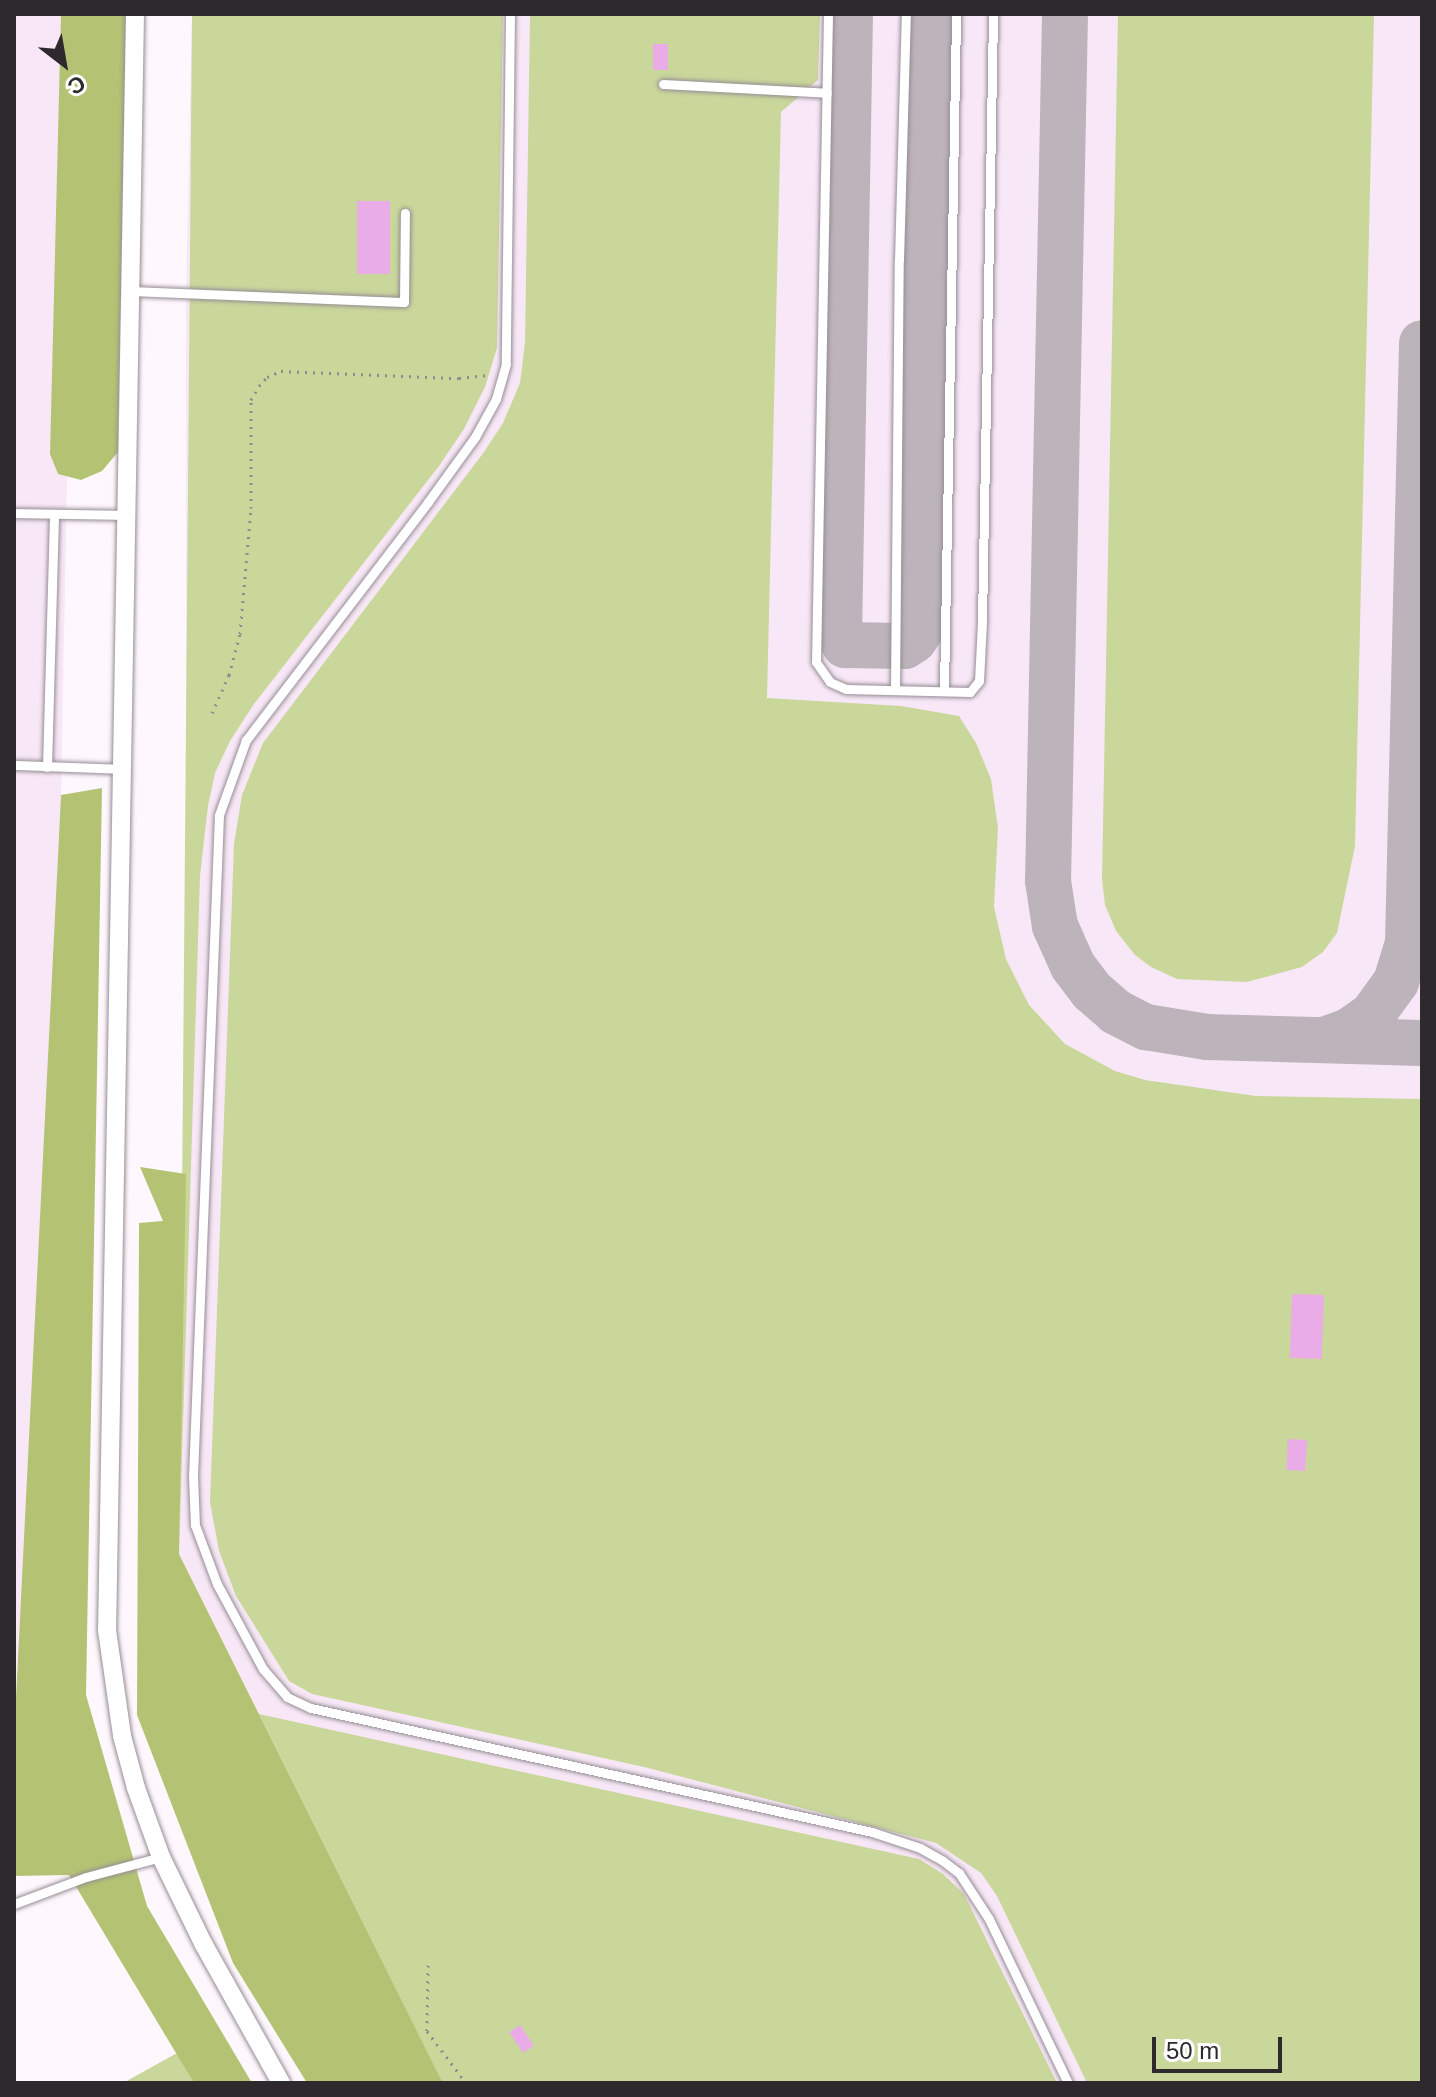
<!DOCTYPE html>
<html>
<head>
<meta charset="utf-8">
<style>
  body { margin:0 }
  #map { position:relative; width:1436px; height:2097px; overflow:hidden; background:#fff7fe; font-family:Helvetica,sans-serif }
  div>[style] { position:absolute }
  .built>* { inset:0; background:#f8e8f7 }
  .green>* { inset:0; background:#cad79b }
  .forest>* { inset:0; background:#b4c373 }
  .taxiway>* { height:46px; margin:-23px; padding:0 23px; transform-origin:23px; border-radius:23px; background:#bcb4ba }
  .building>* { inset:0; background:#e9ace7; transform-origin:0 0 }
  .path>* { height:3px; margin-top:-1.5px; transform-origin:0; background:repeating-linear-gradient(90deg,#918b90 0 2px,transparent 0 8px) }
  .roads { filter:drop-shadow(0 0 2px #968d95) drop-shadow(0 0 2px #968d95) }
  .lane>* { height:9px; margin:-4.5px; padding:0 4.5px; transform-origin:4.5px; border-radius:4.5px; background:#fff }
  .street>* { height:18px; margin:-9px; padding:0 9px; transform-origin:9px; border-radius:9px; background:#fff }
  span { translate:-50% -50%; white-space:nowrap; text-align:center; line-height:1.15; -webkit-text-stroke:7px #fff; paint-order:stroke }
  .frame { position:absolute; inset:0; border:16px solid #2d292d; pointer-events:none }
  .north { position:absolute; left:24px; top:24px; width:80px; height:80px; -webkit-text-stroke:6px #fff; paint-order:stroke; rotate:149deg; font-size:22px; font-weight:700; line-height:32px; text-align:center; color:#2d292d }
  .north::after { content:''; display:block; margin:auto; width:28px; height:36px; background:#2d292d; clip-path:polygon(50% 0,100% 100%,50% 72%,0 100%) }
  .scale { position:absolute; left:1152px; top:2037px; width:130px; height:36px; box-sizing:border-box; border:4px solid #2d292d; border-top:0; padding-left:10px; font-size:24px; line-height:28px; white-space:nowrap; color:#2d292d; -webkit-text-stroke:6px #fff; paint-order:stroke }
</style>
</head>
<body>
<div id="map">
  <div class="built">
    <div style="clip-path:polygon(14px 14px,76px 14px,61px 795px,14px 1738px)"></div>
    <div style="clip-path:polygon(192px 14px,1422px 14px,1422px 2083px,443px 2083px,179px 1554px,186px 1174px,186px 293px)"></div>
  </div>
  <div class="green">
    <div style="clip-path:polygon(192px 14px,503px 14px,497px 348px,485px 387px,464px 429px,439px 466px,254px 704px,230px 741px,215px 773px,208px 806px,200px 876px,179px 1554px)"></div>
    <div style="clip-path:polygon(530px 14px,820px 14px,818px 80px,781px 112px,767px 698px,901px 706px,959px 716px,976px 743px,991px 779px,998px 828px,994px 907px,1006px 959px,1029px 1005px,1065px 1044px,1115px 1071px,1145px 1080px,1256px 1096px,1422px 1099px,1422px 2083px,1087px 2083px,997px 1896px,981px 1873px,936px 1843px,644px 1767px,312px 1694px,289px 1681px,236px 1596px,219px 1551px,210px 1502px,234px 844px,242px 795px,263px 743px,484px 452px,503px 423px,520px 383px,525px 342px)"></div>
    <div style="clip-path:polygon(1118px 14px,1374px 14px,1355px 846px,1337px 933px,1323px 952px,1302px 967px,1247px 982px,1177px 979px,1151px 967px,1135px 955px,1116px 931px,1105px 905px,1102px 879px)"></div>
    <div style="clip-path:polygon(259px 1714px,919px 1859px,943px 1874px,964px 1894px,1057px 2083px,443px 2083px)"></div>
    <div style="clip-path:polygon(177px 2053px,194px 2083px,123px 2083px)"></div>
  </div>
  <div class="forest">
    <div style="clip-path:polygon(61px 14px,126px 14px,118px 452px,102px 471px,81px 480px,58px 474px,50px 454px)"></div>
    <div style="clip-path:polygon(102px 788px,86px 1695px,147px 1906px,252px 2083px,194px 2083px,69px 1875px,14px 1876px,14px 1738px,61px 795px)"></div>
    <div style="clip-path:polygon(140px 1167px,186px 1174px,179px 1554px,443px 2083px,307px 2083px,233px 1963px,137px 1715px,139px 1223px,163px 1221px)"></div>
  </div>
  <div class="taxiway">
    <div style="left:850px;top:14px;width:621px;rotate:91.01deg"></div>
    <div style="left:839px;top:635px;width:12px;rotate:59deg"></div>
    <div style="left:845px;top:645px;width:60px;rotate:1deg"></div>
    <div style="left:905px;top:646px;width:11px;rotate:-34deg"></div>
    <div style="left:914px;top:640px;width:11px;rotate:-56deg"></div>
    <div style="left:920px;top:631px;width:617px;rotate:-88.98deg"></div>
    <div style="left:1065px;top:14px;width:867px;rotate:91.12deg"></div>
    <div style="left:1048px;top:881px;width:46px;rotate:81.2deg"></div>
    <div style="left:1055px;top:926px;width:44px;rotate:65.8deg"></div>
    <div style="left:1073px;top:966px;width:31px;rotate:53deg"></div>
    <div style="left:1092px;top:991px;width:32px;rotate:41deg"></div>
    <div style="left:1116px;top:1012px;width:34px;rotate:27deg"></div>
    <div style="left:1146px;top:1027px;width:62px;rotate:9.3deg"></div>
    <div style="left:1207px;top:1037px;width:215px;rotate:1.6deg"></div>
    <div style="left:1324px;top:1040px;width:27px;rotate:-20deg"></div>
    <div style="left:1349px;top:1031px;width:28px;rotate:-35deg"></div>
    <div style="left:1372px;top:1015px;width:41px;rotate:-54deg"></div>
    <div style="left:1396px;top:982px;width:41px;rotate:-72.9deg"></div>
    <div style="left:1408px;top:943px;width:600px;rotate:-88.66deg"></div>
  </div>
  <div class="building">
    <div style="left:653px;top:44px;width:15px;height:26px"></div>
    <div style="left:357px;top:201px;width:33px;height:73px"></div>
    <div style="left:1292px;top:1294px;width:32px;height:64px;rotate:2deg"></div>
    <div style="left:1288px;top:1439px;width:19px;height:31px;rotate:3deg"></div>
    <div style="left:520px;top:2025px;width:25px;height:13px;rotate:56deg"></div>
  </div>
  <div class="path">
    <div style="left:212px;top:713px;width:42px;rotate:-65.9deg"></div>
    <div style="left:229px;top:675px;width:42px;rotate:-75deg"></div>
    <div style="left:240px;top:634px;width:126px;rotate:-85deg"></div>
    <div style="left:251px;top:508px;width:108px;rotate:-90deg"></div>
    <div style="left:251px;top:400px;width:16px;rotate:-60deg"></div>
    <div style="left:259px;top:386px;width:12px;rotate:-48deg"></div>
    <div style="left:267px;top:377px;width:15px;rotate:-23deg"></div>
    <div style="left:281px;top:371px;width:178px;rotate:2.3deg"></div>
    <div style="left:459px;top:378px;width:29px;rotate:-6deg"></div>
    <div style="left:428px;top:1965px;width:66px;rotate:90.9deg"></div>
    <div style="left:427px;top:2031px;width:65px;rotate:53.1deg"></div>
  </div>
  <div class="roads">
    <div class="lane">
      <div style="left:510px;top:14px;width:350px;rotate:90.7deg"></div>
      <div style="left:506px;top:364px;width:36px;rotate:106deg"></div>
      <div style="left:496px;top:399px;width:43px;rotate:118.9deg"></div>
      <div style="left:475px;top:437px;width:80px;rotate:125.9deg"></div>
      <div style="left:428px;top:502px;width:300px;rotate:127.4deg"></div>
      <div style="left:246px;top:740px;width:80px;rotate:109.8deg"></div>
      <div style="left:219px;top:815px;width:662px;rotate:92.25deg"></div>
      <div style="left:193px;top:1476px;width:49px;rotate:87.7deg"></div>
      <div style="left:195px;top:1525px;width:63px;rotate:69.6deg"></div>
      <div style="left:217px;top:1584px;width:97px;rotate:61.6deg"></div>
      <div style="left:263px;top:1669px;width:37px;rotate:49deg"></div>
      <div style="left:287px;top:1697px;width:26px;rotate:25deg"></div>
      <div style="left:311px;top:1708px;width:575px;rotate:12.46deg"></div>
      <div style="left:872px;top:1832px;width:51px;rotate:18.4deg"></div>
      <div style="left:920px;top:1848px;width:26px;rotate:29deg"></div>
      <div style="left:943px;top:1861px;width:20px;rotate:37deg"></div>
      <div style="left:959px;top:1873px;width:55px;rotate:56.9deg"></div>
      <div style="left:989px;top:1919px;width:182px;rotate:64.3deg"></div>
      <div style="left:828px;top:14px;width:648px;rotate:91.06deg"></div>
      <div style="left:816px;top:662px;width:24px;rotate:55deg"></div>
      <div style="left:830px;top:682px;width:17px;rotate:24deg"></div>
      <div style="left:846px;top:689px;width:124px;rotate:1.4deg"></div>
      <div style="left:970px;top:692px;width:14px;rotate:-51deg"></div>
      <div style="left:979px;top:681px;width:59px;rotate:-87.1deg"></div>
      <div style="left:982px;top:622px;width:608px;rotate:-88.96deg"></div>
      <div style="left:663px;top:84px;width:164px;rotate:3.1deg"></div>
      <div style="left:129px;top:291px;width:275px;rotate:2.3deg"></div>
      <div style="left:404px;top:302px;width:89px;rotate:-89.4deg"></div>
      <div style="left:14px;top:513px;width:112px;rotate:1deg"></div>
      <div style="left:895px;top:690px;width:430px;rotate:-89.5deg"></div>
      <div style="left:899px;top:260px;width:246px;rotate:-88.4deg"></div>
      <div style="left:944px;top:691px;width:677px;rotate:-88.98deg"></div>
      <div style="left:14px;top:765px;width:107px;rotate:2.1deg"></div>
      <div style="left:47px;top:767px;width:253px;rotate:-88.4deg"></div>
      <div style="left:14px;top:1904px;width:77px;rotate:-20.6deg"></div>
      <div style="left:86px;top:1877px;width:78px;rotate:-14.9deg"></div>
    </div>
    <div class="street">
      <div style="left:135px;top:14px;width:1616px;rotate:90.99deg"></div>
      <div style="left:107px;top:1630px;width:107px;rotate:81.9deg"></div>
      <div style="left:122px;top:1736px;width:54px;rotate:74.9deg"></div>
      <div style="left:136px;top:1788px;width:73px;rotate:70.1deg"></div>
      <div style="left:161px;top:1857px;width:98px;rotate:64deg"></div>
      <div style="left:204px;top:1945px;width:158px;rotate:60.8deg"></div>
    </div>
  </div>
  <div class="frame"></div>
  <div class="north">С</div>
  <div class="scale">50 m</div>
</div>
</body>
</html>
